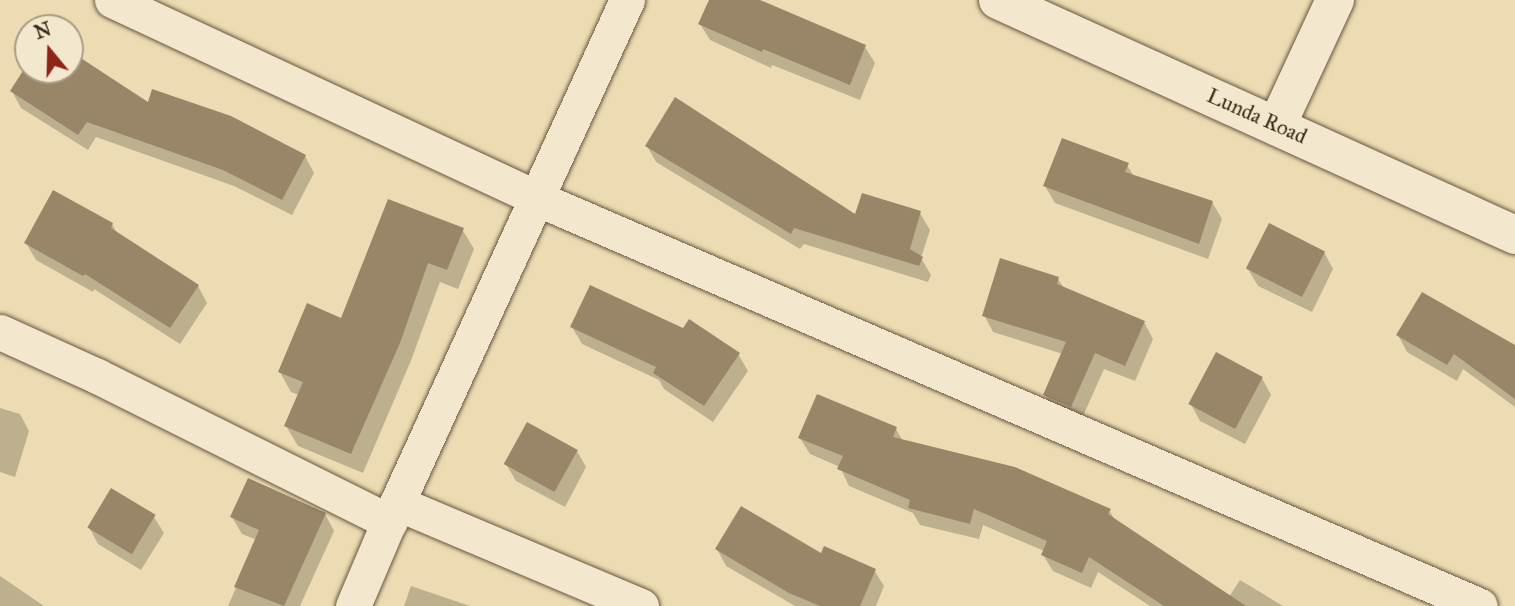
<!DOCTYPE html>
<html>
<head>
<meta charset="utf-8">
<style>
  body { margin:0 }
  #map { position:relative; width:1515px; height:606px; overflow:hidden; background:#eddcb3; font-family:"IM FELL Great Primer",serif }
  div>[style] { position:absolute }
  .shadow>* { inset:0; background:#0003 }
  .building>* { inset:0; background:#998669; transform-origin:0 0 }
  .roads { filter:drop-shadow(0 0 2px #69563f) drop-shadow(0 0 2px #69563f) }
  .street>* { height:35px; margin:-17.5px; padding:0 17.5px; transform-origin:17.5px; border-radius:17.5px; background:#f3e8ce }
  .secondary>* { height:38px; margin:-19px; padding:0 19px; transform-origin:19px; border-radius:19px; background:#f3e8ce }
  span { translate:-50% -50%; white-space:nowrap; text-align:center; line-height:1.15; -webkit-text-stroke:5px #f3e8ce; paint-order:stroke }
  .street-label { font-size:21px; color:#3d2918 }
  .north { position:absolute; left:14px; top:14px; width:70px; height:70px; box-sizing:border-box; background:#f3e8ce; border:2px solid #aa9c85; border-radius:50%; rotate:341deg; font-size:19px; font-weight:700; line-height:28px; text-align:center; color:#3d2918 }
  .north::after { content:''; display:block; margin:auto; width:24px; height:32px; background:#8f2418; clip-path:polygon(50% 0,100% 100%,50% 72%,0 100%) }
</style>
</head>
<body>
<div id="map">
  <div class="shadow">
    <div style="clip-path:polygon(711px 0,756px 0,865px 47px,875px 63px,860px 100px,772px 65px,771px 68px,710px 40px,700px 24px)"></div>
    <div style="clip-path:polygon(70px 53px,149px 105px,305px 156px,314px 173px,292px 215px,234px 186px,96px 137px,88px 150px,21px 108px,12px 91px,28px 66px,28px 70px,70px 70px)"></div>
    <div style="clip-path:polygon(647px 146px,856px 217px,920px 213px,930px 230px,921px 258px,931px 275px,928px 282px,804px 244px,800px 249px,656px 162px)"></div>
    <div style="clip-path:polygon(1127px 165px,1135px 178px,1212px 202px,1222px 219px,1208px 259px,1055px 203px,1045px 186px)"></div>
    <div style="clip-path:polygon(112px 224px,118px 235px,198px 286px,207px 303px,180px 344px,94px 289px,93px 292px,36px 260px,26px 243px)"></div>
    <div style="clip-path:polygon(462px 229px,474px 249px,458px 289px,440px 282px,410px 363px,363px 473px,298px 446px,286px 426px,299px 395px,291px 392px,280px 372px)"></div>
    <div style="clip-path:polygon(1324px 252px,1333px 269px,1312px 312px,1258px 286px,1248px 269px)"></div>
    <div style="clip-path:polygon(1058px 279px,1064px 288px,1144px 322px,1153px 339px,1135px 381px,1104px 369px,1080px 423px,1054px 412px,1045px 395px,1063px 354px,993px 332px,984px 315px)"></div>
    <div style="clip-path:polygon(572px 327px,738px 354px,748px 371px,713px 422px,664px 389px,659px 380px,582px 344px)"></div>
    <div style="clip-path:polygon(1398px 335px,1515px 347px,1515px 407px,1463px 369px,1457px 381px,1407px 352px)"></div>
    <div style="clip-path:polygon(1262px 378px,1271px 395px,1245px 444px,1200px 421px,1191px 404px)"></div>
    <div style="clip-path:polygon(0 408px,20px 414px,29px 431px,15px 477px,0 472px)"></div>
    <div style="clip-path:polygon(896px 429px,903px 441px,1109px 510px,1116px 522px,1229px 597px,1240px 580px,1283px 606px,1150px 606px,1098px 572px,1091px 588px,1053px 571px,1043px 555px,1044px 551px,983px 525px,979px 539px,920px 525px,913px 513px,849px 486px,840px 467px,810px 454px,800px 438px)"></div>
    <div style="clip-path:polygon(577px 451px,586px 467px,565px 507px,516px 481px,506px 464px)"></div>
    <div style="clip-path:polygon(325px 514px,334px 531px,300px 606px,228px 606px,257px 540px,242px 534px,232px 517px)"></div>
    <div style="clip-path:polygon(154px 517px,164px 533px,141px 570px,98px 544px,89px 527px)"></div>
    <div style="clip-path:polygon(717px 549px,822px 555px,874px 570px,884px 586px,876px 606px,795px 606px,726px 566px)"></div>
    <div style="clip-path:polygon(0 576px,44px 606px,0 606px)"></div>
    <div style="clip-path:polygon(411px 586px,470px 606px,404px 606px)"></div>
  </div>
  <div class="building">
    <div style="clip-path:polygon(709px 0,760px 0,866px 45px,850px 85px,763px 49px,762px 52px,698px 24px)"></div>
    <div style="clip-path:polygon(70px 51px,148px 102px,152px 89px,231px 116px,306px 155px,282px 200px,223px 170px,87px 122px,78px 135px,10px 91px,28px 63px,28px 70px,70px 70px)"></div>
    <div style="clip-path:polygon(675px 97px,855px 214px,862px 193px,921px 211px,910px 249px,923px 257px,919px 266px,794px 228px,791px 234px,645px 146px)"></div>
    <div style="clip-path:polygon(1062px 138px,1129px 163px,1125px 172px,1213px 201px,1199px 244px,1043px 186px)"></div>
    <div style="clip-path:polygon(53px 190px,113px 223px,111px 228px,199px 285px,170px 328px,85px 274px,83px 276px,24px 243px)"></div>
    <div style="clip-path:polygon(388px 199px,464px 228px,447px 270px,428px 263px,400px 343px,351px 454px,284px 426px,303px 382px,278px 372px,307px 303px,341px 318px)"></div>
    <div style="left:1269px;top:223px;width:63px;height:51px;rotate:27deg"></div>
    <div style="clip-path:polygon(1000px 258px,1059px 277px,1057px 284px,1145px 321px,1125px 366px,1095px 353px,1071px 407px,1043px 395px,1066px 342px,982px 316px)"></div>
    <div style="clip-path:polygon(590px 285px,683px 328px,689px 319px,740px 353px,704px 406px,653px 373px,656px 367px,570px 327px)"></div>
    <div style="clip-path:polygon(1422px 292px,1515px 345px,1515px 399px,1454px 354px,1447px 365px,1396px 335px)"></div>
    <div style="left:1216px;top:352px;width:53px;height:59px;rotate:28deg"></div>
    <div style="clip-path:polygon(817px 394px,897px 427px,893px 437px,1015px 467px,1111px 509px,1108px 514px,1246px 606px,1164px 606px,1089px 557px,1082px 573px,1041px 555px,1047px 541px,974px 509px,970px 524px,908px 508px,910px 500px,837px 469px,843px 456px,798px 438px)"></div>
    <div style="left:527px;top:422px;width:58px;height:48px;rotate:29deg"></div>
    <div style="clip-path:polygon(248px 478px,326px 513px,284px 606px,234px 587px,259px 530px,230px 517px)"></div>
    <div style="left:111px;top:488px;width:52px;height:46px;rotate:31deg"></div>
    <div style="clip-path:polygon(741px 506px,821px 553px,824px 546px,876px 569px,860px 606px,820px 606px,789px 593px,715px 549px)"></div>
  </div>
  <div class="roads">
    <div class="street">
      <div style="left:112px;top:0;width:468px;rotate:25deg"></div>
      <div style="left:536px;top:198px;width:1028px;rotate:23.37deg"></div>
      <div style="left:0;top:332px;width:107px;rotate:24.4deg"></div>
      <div style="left:97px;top:376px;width:327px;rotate:26.5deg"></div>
      <div style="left:397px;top:503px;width:265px;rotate:22.9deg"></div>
      <div style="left:353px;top:606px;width:112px;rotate:-66.9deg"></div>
      <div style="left:397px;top:503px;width:553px;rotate:-65.43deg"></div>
    </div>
    <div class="secondary">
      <div style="left:998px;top:0;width:568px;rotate:24.44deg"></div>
      <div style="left:1277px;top:125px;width:138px;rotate:-65.1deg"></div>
    </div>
  </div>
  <div class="street-label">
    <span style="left:1257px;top:116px;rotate:24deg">Lunda Road</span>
  </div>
  <div class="north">N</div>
</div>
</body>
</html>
